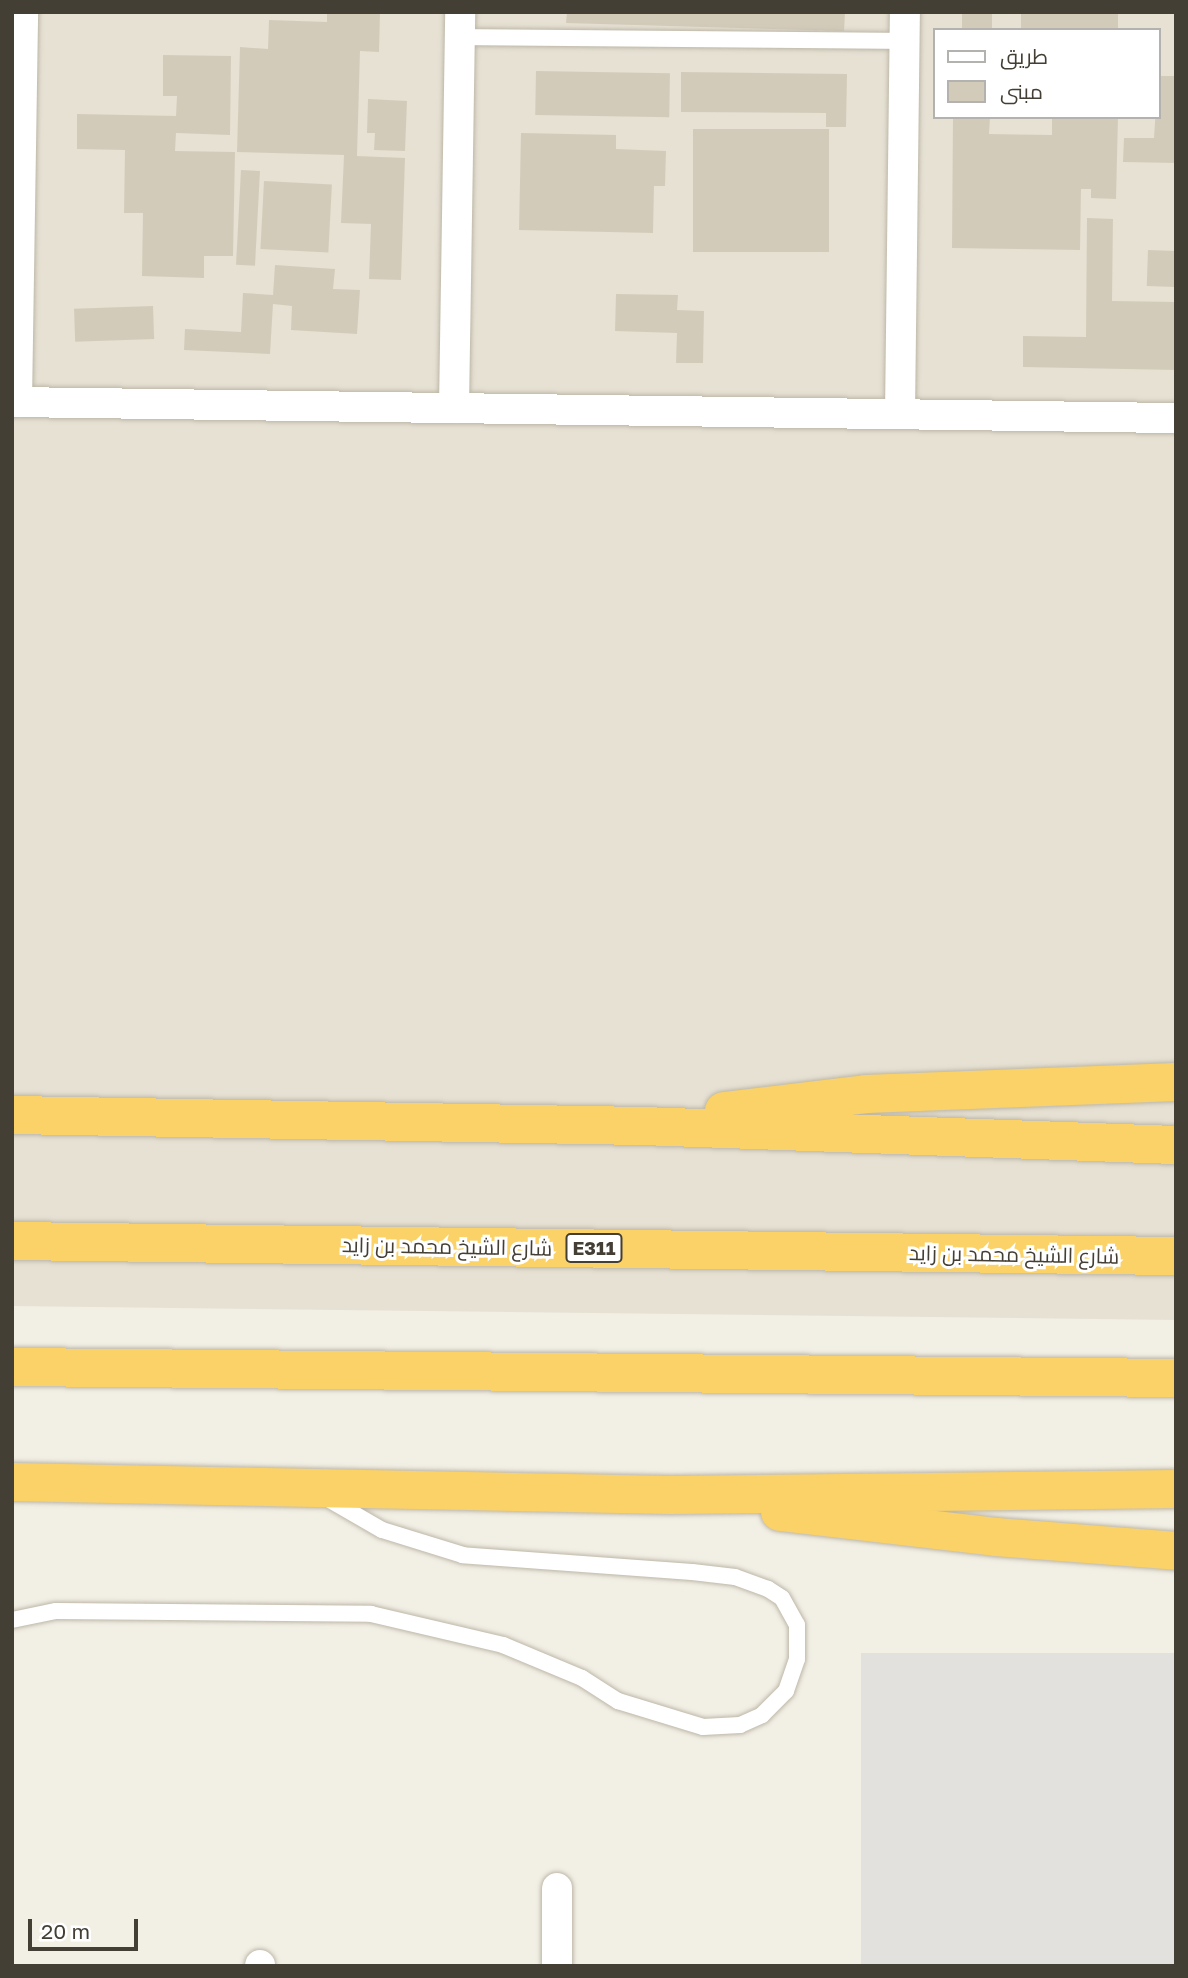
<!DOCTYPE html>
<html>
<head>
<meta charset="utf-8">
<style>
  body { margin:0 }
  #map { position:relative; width:1188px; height:1978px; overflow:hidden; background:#f2efe5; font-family:"Golos Text",Cairo,sans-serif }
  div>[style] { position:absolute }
  .residential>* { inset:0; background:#e6e1d3 }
  .parking>* { inset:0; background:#e3e1dd; transform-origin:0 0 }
  .building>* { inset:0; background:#d3cbba; transform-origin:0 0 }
  .roads { filter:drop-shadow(0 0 2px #bdb7a8) drop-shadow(0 0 2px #bdb7a8) }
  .lane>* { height:16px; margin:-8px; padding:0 8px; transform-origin:8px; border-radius:8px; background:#fff }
  .street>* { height:30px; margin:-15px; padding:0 15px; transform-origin:15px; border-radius:15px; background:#fff }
  .highway>* { height:38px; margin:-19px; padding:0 19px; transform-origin:19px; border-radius:19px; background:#fbd267 }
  span { translate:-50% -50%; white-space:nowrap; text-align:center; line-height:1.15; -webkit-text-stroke:6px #fff; paint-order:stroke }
  .shield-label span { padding:2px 5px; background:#fff; border:2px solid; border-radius:5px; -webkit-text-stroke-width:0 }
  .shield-label { font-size:19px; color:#443f35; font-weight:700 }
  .street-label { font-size:21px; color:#443f35 }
  .frame { position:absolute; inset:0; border:14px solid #443f35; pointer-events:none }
  .legend { position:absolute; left:933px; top:28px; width:228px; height:91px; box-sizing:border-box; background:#fff; border:2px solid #b4b2ae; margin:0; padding:9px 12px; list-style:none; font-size:21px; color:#443f35 }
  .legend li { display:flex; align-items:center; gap:14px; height:35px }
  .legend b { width:35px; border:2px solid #b4b2ae }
  .scale { position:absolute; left:28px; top:1919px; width:110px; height:32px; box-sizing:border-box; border:4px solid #443f35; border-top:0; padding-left:9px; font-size:21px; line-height:24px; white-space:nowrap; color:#443f35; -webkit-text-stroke:5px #fff; paint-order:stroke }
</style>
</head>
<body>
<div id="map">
  <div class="residential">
    <div style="clip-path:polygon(evenodd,12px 12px,1176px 12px,1176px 1320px,12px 1306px,12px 12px,934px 30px,1158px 30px,1158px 117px,934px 117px,934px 30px)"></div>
  </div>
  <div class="parking">
    <div style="left:1176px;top:1653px;width:313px;height:315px;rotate:90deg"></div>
  </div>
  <div class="building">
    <div style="clip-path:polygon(327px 12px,380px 12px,379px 52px,360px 51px,357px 156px,405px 158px,401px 280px,369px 279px,371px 224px,341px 223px,344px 155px,237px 152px,240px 47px,268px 49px,269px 20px,327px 22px)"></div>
    <div style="clip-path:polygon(567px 12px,845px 12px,844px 31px,566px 23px)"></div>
    <div style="left:962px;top:12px;width:30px;height:18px"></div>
    <div style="left:1021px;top:12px;width:97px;height:18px"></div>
    <div style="clip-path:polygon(163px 55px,231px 56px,230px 135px,176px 133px,175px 151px,235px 152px,233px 256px,204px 256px,204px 278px,142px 276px,143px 213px,124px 213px,125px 150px,77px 149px,77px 114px,176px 116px,177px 96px,163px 96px)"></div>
    <div style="left:536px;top:71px;width:134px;height:44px;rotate:1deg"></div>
    <div style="clip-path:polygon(681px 72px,847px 74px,846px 127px,826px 127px,826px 113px,681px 112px)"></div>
    <div style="clip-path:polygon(1158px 76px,1176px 76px,1176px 163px,1123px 162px,1124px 138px,1154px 138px)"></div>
    <div style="clip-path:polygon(368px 99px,407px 101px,405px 151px,374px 150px,375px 133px,367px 133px)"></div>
    <div style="clip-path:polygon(953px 117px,990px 117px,989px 134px,1052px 135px,1052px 117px,1118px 117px,1116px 199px,1091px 198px,1091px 189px,1081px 189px,1080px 250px,952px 248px)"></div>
    <div style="left:693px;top:129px;width:136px;height:123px"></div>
    <div style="clip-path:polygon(521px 133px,616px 135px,616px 149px,666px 151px,665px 186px,654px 186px,653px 233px,519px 230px)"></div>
    <div style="left:241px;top:170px;width:19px;height:95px;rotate:3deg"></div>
    <div style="left:264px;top:181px;width:68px;height:68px;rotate:3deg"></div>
    <div style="clip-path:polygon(1087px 218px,1113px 219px,1112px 301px,1176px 302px,1176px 370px,1023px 367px,1023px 336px,1086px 337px)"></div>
    <div style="left:1148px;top:250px;width:28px;height:36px;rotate:2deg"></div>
    <div style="clip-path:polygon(275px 265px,335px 269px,333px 289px,360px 290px,357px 334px,291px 330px,292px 306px,273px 304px,270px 354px,184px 350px,185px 329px,241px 332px,243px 293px,273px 295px)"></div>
    <div style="clip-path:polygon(616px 294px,678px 295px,677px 310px,704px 311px,703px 363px,676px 363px,677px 333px,615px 331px)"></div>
    <div style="left:153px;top:306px;width:33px;height:79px;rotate:88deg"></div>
  </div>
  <div class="roads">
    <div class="lane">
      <div style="left:460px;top:37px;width:445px;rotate:0.5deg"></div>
      <div style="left:12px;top:1620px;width:45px;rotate:-11.6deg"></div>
      <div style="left:56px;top:1611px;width:315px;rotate:0.5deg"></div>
      <div style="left:371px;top:1614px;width:136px;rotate:13.2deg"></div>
      <div style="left:503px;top:1645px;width:86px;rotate:22.7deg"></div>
      <div style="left:582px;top:1678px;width:43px;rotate:32.6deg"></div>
      <div style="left:618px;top:1701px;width:89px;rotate:17deg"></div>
      <div style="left:703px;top:1727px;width:37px;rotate:-3deg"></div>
      <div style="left:740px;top:1725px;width:24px;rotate:-24deg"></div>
      <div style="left:762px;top:1715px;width:34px;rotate:-45deg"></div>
      <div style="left:786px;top:1691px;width:34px;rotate:-71deg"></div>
      <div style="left:797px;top:1659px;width:34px;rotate:-90deg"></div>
      <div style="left:797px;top:1625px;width:31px;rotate:-119deg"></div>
      <div style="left:782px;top:1598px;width:17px;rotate:-147deg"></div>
      <div style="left:768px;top:1589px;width:35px;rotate:-160deg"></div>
      <div style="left:735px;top:1577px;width:43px;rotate:-173.4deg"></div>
      <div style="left:692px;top:1572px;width:230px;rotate:-175.8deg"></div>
      <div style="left:463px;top:1555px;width:85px;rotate:-162.8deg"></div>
      <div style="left:382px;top:1530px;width:68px;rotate:-150deg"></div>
    </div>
    <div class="street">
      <div style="left:12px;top:402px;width:1164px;rotate:0.79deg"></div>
      <div style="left:17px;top:402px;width:390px;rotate:-89.1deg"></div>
      <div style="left:454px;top:408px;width:396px;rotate:-89.1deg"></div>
      <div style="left:900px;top:413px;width:401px;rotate:-89.3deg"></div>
      <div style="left:557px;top:1888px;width:78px;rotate:90deg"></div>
      <div style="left:260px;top:1965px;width:1px;rotate:90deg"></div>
    </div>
    <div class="highway">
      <div style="left:724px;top:1111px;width:143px;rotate:-6.8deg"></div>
      <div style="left:866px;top:1094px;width:310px;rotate:-2.2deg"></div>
      <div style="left:12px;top:1115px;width:630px;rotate:1deg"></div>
      <div style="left:642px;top:1126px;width:534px;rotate:2.04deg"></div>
      <div style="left:12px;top:1241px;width:1164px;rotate:0.74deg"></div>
      <div style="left:12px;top:1367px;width:1164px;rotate:0.54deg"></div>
      <div style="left:12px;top:1482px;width:659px;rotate:1.13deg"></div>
      <div style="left:671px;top:1495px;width:505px;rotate:-0.68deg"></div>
      <div style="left:780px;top:1512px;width:217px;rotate:6.6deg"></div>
      <div style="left:996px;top:1537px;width:181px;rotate:4.4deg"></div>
    </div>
  </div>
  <div class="shield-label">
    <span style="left:594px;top:1248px">E311</span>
  </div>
  <div class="street-label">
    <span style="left:447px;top:1246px;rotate:1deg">شارع الشيخ محمد بن زايد</span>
    <span style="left:1014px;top:1254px;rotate:1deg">شارع الشيخ محمد بن زايد</span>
  </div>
  <div class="frame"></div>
  <ul class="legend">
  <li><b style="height:9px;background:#fff"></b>طريق</li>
  <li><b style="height:19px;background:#d3cbba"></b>مبنى</li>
  </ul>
  <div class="scale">20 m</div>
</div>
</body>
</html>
